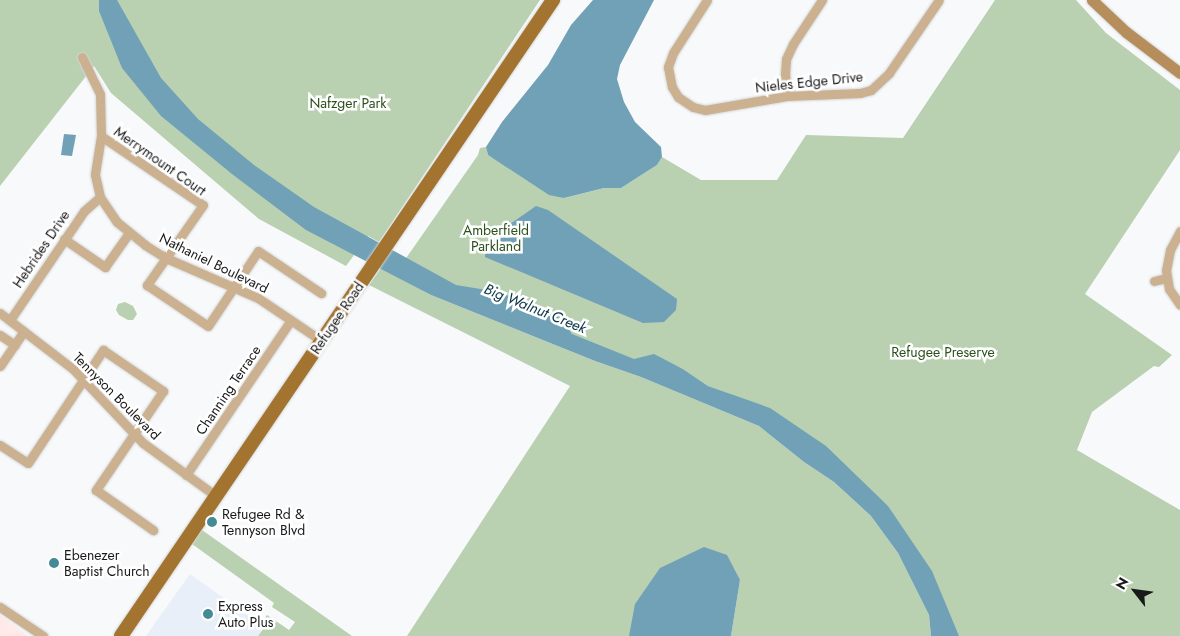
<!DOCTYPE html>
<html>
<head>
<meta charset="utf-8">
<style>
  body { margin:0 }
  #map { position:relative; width:1180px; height:636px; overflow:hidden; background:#f7f9fb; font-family:Jost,sans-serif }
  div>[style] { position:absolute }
  .built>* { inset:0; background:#e9eff8 }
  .education>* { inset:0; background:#ffe9e9 }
  .green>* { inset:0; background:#b9d0b1 }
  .water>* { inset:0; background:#71a1b6 }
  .roads { filter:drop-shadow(0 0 1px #d3d5d7) drop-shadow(0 0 1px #d3d5d7) }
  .street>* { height:9px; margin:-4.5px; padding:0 4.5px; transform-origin:4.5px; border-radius:4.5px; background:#ccb190 }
  .secondary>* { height:11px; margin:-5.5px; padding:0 5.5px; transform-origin:5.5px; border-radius:5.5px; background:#b58e5b }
  .primary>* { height:14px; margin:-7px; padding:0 7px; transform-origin:7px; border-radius:7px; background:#a37430 }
  .dots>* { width:14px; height:14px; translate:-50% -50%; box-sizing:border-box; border:2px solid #fff; border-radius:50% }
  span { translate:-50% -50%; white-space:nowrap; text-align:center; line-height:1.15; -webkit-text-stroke:5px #fff; paint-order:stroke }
  .street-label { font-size:14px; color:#19191a }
  .park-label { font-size:14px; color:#2b501c }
  .poi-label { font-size:14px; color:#19191a }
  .left { translate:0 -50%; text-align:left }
  .water-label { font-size:15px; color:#083545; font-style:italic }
  .north { position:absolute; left:1110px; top:566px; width:50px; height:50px; -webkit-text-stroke:4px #fff; paint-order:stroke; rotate:300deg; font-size:14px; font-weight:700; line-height:20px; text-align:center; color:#19191a }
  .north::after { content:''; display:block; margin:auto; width:18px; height:22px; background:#19191a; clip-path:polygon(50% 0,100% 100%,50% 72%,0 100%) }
</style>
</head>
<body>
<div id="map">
  <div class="built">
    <div style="clip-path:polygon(190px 574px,264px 627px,258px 636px,146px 636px)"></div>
  </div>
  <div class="education">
    <div style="clip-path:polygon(0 615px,28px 636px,0 636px)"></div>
  </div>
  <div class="green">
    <div style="clip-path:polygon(0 0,540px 0,379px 242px,368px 236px,346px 266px,259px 219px,111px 93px,94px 66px,0 186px)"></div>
    <div style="clip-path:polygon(995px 0,1076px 0,1106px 33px,1180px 90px,1180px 150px,1085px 294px,1172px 355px,1159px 367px,1154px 366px,1092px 412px,1077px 450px,1180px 510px,1180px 636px,941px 636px,894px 519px,730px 394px,708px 386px,683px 369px,654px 355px,645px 366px,402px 264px,478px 155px,480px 148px,486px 147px,488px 155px,564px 198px,604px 188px,621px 188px,657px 165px,662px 157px,701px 180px,777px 180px,806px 135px,903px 138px)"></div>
    <div style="clip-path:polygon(381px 268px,431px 295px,595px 361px,641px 377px,759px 426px,804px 462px,834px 482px,871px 516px,898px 553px,929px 615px,931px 636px,731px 636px,740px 580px,629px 636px,407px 636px,570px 386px,369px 285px)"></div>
    <div style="clip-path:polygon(125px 302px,133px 306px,137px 314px,133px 320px,128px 320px,119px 315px,116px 310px,118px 304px)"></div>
    <div style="clip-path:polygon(202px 530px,352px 636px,258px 636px,264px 628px,260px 625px,267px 615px,289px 630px,295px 622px,272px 607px,274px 603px,192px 544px)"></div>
  </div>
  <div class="water">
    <div style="clip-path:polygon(99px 0,117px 0,161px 78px,198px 119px,254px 165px,314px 207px,456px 285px,499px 292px,560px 318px,572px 334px,634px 359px,654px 354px,683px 369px,708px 386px,770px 408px,826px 446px,888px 506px,932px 571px,959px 636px,931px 636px,929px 615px,898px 553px,871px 516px,834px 482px,804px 462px,759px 426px,641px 377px,595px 361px,431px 295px,306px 230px,232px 174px,161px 116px,122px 68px,99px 11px)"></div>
    <div style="clip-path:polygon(593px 0,654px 0,620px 65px,617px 79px,624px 102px,635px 122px,661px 147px,662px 157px,657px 165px,621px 188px,604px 188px,564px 198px,549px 195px,488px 155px,486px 147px,502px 122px,548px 65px,571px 25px)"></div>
    <div style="clip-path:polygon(64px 134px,76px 135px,72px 156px,61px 155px)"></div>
    <div style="clip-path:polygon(536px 206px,548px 210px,677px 299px,676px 310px,664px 322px,643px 323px,485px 257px,486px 244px,497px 233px)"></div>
    <div style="clip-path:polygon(704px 547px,727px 555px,740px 580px,731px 636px,629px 636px,635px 604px,660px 568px)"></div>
  </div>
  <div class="roads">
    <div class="street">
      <div style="left:707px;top:0;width:63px;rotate:122.7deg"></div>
      <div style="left:673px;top:53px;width:15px;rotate:110deg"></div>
      <div style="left:668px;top:67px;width:20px;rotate:79deg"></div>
      <div style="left:672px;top:87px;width:12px;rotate:59deg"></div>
      <div style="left:678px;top:97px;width:18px;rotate:34deg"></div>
      <div style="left:693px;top:107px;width:12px;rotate:14deg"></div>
      <div style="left:705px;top:110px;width:83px;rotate:-9.7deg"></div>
      <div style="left:787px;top:96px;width:73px;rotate:-2.4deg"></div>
      <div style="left:860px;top:93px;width:11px;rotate:-15deg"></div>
      <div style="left:871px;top:90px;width:25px;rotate:-43deg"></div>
      <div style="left:889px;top:73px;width:88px;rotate:-55.6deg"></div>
      <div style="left:82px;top:57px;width:41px;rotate:64.1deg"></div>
      <div style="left:100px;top:94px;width:42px;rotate:88.6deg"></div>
      <div style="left:101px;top:136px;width:39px;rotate:99deg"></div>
      <div style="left:95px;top:175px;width:23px;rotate:77deg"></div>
      <div style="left:100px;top:197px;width:30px;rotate:56deg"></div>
      <div style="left:117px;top:222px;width:36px;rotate:39deg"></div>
      <div style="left:145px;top:245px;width:25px;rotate:32deg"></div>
      <div style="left:166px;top:258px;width:100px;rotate:23.5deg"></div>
      <div style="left:258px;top:298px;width:77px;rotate:33.9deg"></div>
      <div style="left:787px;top:96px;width:22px;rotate:-95deg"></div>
      <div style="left:785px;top:74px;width:15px;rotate:-86deg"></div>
      <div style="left:786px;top:59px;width:17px;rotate:-65deg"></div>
      <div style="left:793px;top:44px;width:53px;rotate:-56.6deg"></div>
      <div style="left:101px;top:136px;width:123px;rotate:34.1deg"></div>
      <div style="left:203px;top:205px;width:98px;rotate:125deg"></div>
      <div style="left:147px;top:285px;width:73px;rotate:33.9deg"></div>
      <div style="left:208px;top:326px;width:90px;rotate:-56.3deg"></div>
      <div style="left:258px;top:251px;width:76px;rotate:33.7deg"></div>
      <div style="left:1180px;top:231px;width:21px;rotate:118deg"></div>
      <div style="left:1170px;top:250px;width:20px;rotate:101deg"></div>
      <div style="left:1166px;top:270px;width:19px;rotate:81deg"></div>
      <div style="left:1169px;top:289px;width:19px;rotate:55deg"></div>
      <div style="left:64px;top:239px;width:50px;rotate:34.3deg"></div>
      <div style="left:105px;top:267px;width:42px;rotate:-54.8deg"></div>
      <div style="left:1154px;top:281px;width:12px;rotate:-14deg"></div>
      <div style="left:0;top:313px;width:92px;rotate:37.5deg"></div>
      <div style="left:73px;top:369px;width:102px;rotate:46.6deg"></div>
      <div style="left:143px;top:443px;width:90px;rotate:36deg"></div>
      <div style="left:10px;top:320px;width:132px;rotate:-55.8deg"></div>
      <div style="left:84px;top:211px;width:21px;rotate:-41deg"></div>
      <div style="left:0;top:335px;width:18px;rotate:34deg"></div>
      <div style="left:0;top:366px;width:42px;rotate:-55.6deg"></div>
      <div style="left:0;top:445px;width:33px;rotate:33deg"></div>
      <div style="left:28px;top:463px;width:136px;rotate:-56.4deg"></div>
      <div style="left:103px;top:350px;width:73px;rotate:34.3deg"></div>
      <div style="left:163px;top:391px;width:120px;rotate:124.1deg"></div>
      <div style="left:96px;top:490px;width:70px;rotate:35.1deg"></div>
      <div style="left:186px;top:475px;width:187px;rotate:-55.9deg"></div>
      <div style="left:0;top:607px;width:52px;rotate:34deg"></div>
    </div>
    <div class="secondary">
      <div style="left:1092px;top:0;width:47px;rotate:43.3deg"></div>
      <div style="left:1126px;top:32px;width:68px;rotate:37.2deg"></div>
    </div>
    <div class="primary">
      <div style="left:121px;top:636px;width:769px;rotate:-55.81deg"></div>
    </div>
  </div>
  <div class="dots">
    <div style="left:212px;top:522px;background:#458b95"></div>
    <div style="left:54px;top:563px;background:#458b95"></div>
    <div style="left:208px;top:614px;background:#458b95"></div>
  </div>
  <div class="street-label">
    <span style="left:809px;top:82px;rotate:-6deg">Nieles Edge Drive</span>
    <span style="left:160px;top:161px;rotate:35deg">Merrymount Court</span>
    <span style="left:41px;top:249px;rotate:-56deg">Hebrides Drive</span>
    <span style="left:214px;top:263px;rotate:26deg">Nathaniel Boulevard</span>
    <span style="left:337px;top:318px;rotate:-56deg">Refugee Road</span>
    <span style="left:228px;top:390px;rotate:-56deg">Channing Terrace</span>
    <span style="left:117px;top:396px;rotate:45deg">Tennyson Boulevard</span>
  </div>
  <div class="park-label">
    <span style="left:348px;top:103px">Nafzger Park</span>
    <span style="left:496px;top:238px">Amberfield<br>Parkland</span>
    <span style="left:943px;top:352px">Refugee Preserve</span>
  </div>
  <div class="poi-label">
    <span class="left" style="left:222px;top:522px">Refugee Rd &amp;<br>Tennyson Blvd</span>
    <span class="left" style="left:64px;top:563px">Ebenezer<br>Baptist Church</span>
    <span class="left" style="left:218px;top:614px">Express<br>Auto Plus</span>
  </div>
  <div class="water-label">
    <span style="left:535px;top:309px;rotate:22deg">Big Walnut Creek</span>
  </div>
  <div class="north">N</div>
</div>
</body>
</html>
